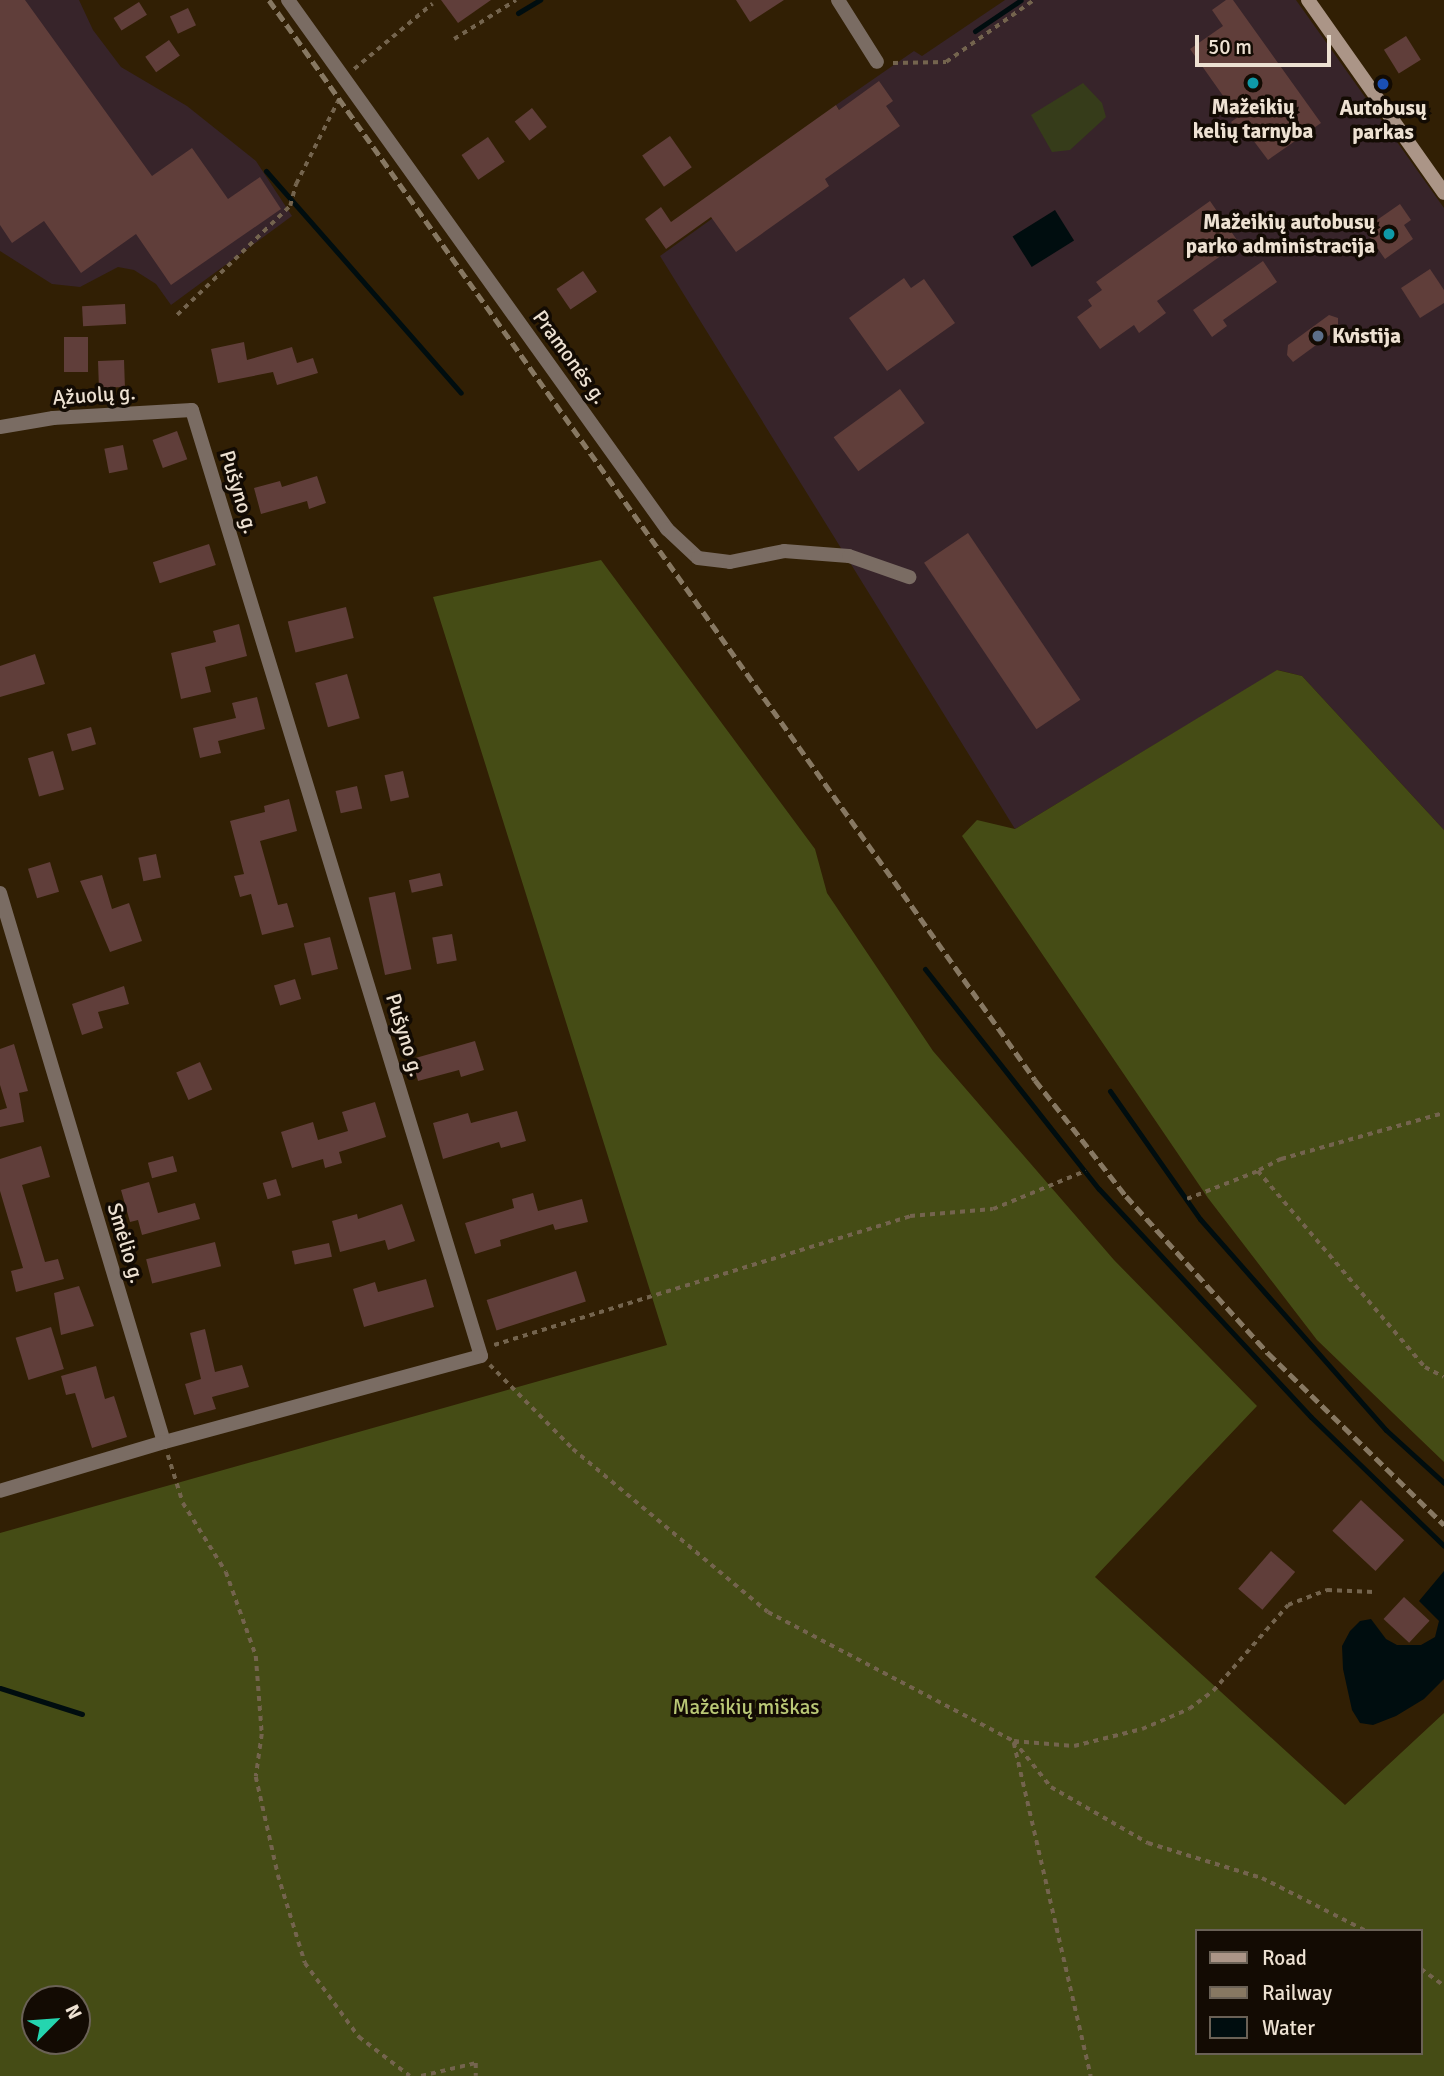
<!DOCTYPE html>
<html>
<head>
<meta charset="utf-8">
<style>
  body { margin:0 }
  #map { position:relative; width:1444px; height:2076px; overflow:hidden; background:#311f04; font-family:Signika,sans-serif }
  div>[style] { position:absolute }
  .industrial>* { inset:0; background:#37242a }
  .green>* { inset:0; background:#363c1a }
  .forest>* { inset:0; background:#454c15 }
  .water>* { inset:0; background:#000d0f; transform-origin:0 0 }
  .stream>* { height:5px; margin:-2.5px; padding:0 2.5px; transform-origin:2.5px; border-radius:2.5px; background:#000d0f }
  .building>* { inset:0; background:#603e3a; transform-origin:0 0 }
  .path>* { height:3.5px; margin-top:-1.75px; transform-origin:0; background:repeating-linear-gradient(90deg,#74644e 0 5px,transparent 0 10px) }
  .minor>* { height:14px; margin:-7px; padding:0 7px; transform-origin:7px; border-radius:7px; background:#7a6c63 }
  .secondary>* { height:14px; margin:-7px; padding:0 7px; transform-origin:7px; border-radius:7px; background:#ab9587 }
  .rail>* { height:5px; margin-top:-2.5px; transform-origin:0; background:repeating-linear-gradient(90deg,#877862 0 10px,transparent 0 15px) }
  .dots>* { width:19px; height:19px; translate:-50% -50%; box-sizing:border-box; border:4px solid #130b03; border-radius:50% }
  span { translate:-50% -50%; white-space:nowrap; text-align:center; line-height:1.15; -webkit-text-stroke:7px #130b03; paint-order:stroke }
  .poi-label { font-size:21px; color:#ede1d2; font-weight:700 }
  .right { translate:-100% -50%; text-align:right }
  .left { translate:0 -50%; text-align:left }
  .street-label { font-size:21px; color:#ede1d2 }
  .park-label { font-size:21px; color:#bac876 }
  .legend { position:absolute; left:1195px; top:1929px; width:228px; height:126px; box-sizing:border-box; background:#130b03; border:2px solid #6a6156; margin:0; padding:9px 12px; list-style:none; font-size:21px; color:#ede1d2 }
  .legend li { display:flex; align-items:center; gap:14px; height:35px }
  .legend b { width:35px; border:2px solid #6a6156 }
  .north { position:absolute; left:21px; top:1985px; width:70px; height:70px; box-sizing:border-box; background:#130b03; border:2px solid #6a6156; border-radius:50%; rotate:65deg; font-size:19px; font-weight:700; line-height:28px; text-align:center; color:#ede1d2 }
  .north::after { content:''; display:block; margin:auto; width:24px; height:32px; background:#24d5af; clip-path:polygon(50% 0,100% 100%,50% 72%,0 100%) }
  .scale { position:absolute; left:1195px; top:35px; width:136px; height:32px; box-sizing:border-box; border:4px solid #ede1d2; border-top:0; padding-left:9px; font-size:21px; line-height:24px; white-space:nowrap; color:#ede1d2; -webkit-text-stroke:5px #130b03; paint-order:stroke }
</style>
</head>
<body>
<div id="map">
  <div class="industrial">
    <div style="clip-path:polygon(0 0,79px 0,93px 30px,121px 67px,187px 106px,256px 161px,292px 216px,171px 305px,156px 284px,134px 270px,118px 267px,80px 287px,52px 284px,0 251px)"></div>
    <div style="clip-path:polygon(1005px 0,1296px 0,1444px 208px,1444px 830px,1302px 676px,1278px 670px,1015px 829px,660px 256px,847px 122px,836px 105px,914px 51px,922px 56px)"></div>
  </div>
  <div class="green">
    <div style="clip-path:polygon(1083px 83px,1102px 103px,1106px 117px,1070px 150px,1052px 152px,1031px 115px)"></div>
  </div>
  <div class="forest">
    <div style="clip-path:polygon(evenodd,601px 560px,815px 849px,827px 893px,933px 1051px,1114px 1260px,1257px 1406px,1095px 1577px,1345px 1805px,1444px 1713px,1444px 2076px,0 2076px,0 1533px,667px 1345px,433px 597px,601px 560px,1197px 1931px,1421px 1931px,1421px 2053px,1197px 2053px,1197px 1931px,601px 560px,35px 1999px,77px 1999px,77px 2041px,35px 2041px,35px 1999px)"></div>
    <div style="clip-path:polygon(1277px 670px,1302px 676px,1444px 830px,1444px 1462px,1317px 1340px,1208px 1198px,962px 836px,977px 820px,1015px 829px)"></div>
  </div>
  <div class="water">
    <div style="left:1055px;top:210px;width:36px;height:50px;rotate:58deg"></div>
    <div style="clip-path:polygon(1444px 1571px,1444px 1679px,1424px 1699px,1396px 1716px,1373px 1725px,1360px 1723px,1352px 1710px,1343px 1669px,1342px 1646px,1350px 1631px,1360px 1621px,1371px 1619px,1386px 1639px,1397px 1645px,1421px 1645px,1435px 1637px,1439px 1621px,1419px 1601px)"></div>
  </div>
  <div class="stream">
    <div style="left:518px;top:13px;width:26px;rotate:-31deg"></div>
    <div style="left:975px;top:31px;width:55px;rotate:-34deg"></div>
    <div style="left:266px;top:171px;width:295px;rotate:48.7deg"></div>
    <div style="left:925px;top:969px;width:280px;rotate:51.7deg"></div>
    <div style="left:1099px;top:1189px;width:311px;rotate:47.1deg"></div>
    <div style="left:1311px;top:1417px;width:185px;rotate:44.1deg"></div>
    <div style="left:1110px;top:1091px;width:156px;rotate:54.9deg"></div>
    <div style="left:1200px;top:1219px;width:281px;rotate:48.6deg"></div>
    <div style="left:1386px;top:1430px;width:79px;rotate:42.4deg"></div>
    <div style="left:0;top:1688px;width:86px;rotate:17.6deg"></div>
  </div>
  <div class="building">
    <div style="clip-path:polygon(0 0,25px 0,152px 176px,192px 148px,228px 199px,260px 177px,281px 209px,171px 285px,136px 234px,81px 273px,44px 221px,12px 243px,0 225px)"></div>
    <div style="clip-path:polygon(441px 0,491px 0,458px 23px)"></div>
    <div style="clip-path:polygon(736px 0,784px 0,750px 22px)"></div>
    <div style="clip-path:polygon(1226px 0,1233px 0,1321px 123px,1268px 160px,1247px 132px,1241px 136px,1231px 122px,1238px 117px,1190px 49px,1223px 26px,1212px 10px)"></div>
    <div style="left:139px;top:2px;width:15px;height:30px;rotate:58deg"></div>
    <div style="left:188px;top:8px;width:19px;height:20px;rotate:65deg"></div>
    <div style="left:1406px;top:36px;width:28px;height:26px;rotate:58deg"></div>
    <div style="left:169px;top:40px;width:19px;height:29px;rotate:55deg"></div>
    <div style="clip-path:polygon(879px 81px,893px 101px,886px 106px,900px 126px,825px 179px,829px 186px,736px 252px,711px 217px,666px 249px,645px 219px,661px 207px,671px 222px,836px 105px,839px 110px)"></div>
    <div style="left:532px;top:108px;width:24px;height:22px;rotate:52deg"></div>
    <div style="left:670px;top:136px;width:38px;height:34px;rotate:55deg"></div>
    <div style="left:488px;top:137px;width:30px;height:32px;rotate:56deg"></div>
    <div style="clip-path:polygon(1210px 201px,1239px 243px,1157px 301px,1166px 313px,1139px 333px,1134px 325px,1100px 349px,1077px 317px,1092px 306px,1088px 300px,1102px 290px,1096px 282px)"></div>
    <div style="clip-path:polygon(1400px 204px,1411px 220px,1404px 225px,1413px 239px,1385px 259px,1364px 229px)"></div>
    <div style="clip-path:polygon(1263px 261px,1277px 282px,1223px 320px,1227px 326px,1212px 337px,1193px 310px)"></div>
    <div style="clip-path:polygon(1430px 269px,1444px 290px,1444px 303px,1420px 318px,1401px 288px)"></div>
    <div style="left:583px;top:271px;width:25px;height:32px;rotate:56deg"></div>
    <div style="clip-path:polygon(904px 278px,911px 288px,924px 279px,955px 323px,887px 371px,849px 318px)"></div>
    <div style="left:125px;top:304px;width:20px;height:43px;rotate:87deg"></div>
    <div style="clip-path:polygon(1329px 315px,1338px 318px,1338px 329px,1293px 362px,1287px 355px,1288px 345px)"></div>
    <div style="left:64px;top:337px;width:24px;height:35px"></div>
    <div style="clip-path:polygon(244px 342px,247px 360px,292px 347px,297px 363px,313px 358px,318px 373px,277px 385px,273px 372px,218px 383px,211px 349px)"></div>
    <div style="left:124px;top:360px;width:27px;height:26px;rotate:88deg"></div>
    <div style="left:900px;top:389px;width:42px;height:82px;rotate:54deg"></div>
    <div style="left:177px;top:431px;width:30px;height:26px;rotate:70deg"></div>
    <div style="left:123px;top:445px;width:25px;height:19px;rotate:79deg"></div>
    <div style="clip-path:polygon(317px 476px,326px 503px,309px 509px,307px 501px,261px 514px,254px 488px,280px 481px,282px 487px)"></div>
    <div style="left:968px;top:533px;width:201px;height:53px;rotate:56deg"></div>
    <div style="left:209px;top:544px;width:22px;height:59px;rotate:72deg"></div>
    <div style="left:346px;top:607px;width:32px;height:60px;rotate:76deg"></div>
    <div style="clip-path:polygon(239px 624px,247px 656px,205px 667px,211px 692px,181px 699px,171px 653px,216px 642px,213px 631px)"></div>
    <div style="clip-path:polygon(35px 654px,45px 684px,0 697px,0 666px)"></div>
    <div style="left:347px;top:674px;width:46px;height:33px;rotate:74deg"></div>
    <div style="clip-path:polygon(257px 697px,265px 729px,218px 741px,221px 753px,200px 758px,193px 728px,236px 718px,232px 703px)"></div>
    <div style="left:91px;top:727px;width:18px;height:25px;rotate:74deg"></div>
    <div style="left:53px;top:751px;width:40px;height:26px;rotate:74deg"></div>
    <div style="left:403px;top:771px;width:27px;height:19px;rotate:77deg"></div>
    <div style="left:357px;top:786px;width:23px;height:22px;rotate:77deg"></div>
    <div style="clip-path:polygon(289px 799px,297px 831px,260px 841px,278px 905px,287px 903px,294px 927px,262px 935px,251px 894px,240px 897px,234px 876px,244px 874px,230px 821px,265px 812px,264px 806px)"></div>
    <div style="left:156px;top:854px;width:24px;height:18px;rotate:78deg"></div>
    <div style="left:50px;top:862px;width:31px;height:23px;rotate:73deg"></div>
    <div style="left:440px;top:873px;width:13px;height:32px;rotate:77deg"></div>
    <div style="clip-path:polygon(102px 875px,112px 909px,129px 903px,142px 941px,110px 952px,80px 881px)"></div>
    <div style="left:395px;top:892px;width:79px;height:27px;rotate:78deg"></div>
    <div style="left:452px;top:934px;width:27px;height:20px;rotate:80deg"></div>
    <div style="left:330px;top:937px;width:33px;height:27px;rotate:76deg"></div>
    <div style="left:295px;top:979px;width:21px;height:22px;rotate:73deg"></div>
    <div style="clip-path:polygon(124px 986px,129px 1004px,98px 1012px,103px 1028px,82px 1035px,72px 1004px)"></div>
    <div style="clip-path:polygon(475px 1041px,484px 1070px,461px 1077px,459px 1070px,418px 1081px,412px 1059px)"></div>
    <div style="clip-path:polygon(14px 1044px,28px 1091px,19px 1093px,24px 1122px,0 1127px,0 1110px,7px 1108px,0 1085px,0 1049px)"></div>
    <div style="left:200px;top:1062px;width:30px;height:26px;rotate:66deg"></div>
    <div style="clip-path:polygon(375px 1102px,386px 1137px,339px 1152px,342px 1163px,325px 1168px,323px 1159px,292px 1168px,281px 1132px,313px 1122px,318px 1140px,348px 1131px,342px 1112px)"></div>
    <div style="clip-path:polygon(517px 1111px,526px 1141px,501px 1148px,499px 1142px,443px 1159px,433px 1123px,468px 1113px,471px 1123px)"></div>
    <div style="clip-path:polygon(41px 1146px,50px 1177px,22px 1185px,45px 1262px,58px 1259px,64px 1279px,16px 1292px,11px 1271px,23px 1268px,0 1191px,0 1159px)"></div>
    <div style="left:173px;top:1156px;width:16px;height:26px;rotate:75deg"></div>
    <div style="left:276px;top:1179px;width:17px;height:14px;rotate:73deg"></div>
    <div style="clip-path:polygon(149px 1182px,158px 1213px,195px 1203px,200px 1219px,142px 1235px,138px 1220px,130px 1222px,121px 1190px)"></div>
    <div style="clip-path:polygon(533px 1193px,538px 1211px,582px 1199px,588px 1222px,555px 1230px,553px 1224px,500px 1240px,501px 1246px,475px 1254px,465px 1223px,514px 1208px,512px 1199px)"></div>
    <div style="clip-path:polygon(402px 1204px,415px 1241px,388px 1250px,385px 1240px,340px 1252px,332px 1221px,357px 1214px,358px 1219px)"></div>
    <div style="left:215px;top:1242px;width:25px;height:71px;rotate:76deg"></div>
    <div style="left:329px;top:1243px;width:14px;height:38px;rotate:78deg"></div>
    <div style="left:576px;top:1271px;width:32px;height:94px;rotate:72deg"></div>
    <div style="clip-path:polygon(426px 1279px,434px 1307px,364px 1327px,353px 1289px,375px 1282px,378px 1292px)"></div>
    <div style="clip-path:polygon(79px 1286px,94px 1326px,61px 1335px,54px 1293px)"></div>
    <div style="left:51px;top:1327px;width:44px;height:37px;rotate:73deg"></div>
    <div style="clip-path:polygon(205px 1329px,215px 1372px,242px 1365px,249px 1387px,212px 1397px,216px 1409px,194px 1415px,185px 1384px,201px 1379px,190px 1333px)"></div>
    <div style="clip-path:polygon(96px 1366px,105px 1399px,114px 1396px,127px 1437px,92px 1448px,75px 1393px,66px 1395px,61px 1376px)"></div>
    <div style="left:1361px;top:1500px;width:59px;height:42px;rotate:43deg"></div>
    <div style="left:1271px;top:1551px;width:32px;height:50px;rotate:41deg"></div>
    <div style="left:1404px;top:1597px;width:35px;height:30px;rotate:43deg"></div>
  </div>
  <div class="path">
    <div style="left:454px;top:39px;width:73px;rotate:-32.2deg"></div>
    <div style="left:893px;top:63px;width:53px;rotate:-1.1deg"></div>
    <div style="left:946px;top:62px;width:108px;rotate:-35.2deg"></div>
    <div style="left:354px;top:69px;width:102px;rotate:-39.8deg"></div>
    <div style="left:177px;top:315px;width:157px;rotate:-44deg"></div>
    <div style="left:290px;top:206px;width:23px;rotate:-75deg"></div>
    <div style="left:296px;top:184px;width:97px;rotate:-63.2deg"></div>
    <div style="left:1259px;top:1170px;width:25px;rotate:-27deg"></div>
    <div style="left:1281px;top:1159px;width:169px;rotate:-15.8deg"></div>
    <div style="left:1187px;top:1199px;width:76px;rotate:-21.5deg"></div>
    <div style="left:1258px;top:1171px;width:257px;rotate:49.6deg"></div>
    <div style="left:1425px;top:1367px;width:21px;rotate:28deg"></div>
    <div style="left:494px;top:1345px;width:436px;rotate:-17.2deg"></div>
    <div style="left:910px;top:1216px;width:83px;rotate:-4.8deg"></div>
    <div style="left:993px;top:1209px;width:100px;rotate:-22.4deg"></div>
    <div style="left:490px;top:1365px;width:118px;rotate:45.3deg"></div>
    <div style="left:573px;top:1449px;width:254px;rotate:39.9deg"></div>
    <div style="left:768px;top:1612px;width:278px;rotate:27.7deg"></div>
    <div style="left:1014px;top:1741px;width:60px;rotate:4.8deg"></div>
    <div style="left:1074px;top:1746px;width:70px;rotate:-14deg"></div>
    <div style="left:1142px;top:1729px;width:51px;rotate:-23.1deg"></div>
    <div style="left:1189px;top:1709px;width:30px;rotate:-37deg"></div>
    <div style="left:1213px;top:1691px;width:114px;rotate:-48.9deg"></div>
    <div style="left:1288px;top:1605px;width:42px;rotate:-21deg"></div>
    <div style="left:1327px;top:1590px;width:47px;rotate:2.4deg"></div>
    <div style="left:168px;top:1455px;width:50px;rotate:72.6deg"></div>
    <div style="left:183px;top:1503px;width:81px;rotate:58.1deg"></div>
    <div style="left:226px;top:1572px;width:89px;rotate:70.3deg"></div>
    <div style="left:256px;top:1656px;width:78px;rotate:85.6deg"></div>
    <div style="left:262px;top:1734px;width:43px;rotate:97.9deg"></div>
    <div style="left:256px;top:1777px;width:100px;rotate:77.3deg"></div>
    <div style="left:278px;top:1875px;width:92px;rotate:72.9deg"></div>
    <div style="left:305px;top:1963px;width:92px;rotate:53.9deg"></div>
    <div style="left:359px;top:2037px;width:64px;rotate:37.4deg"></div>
    <div style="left:1014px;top:1741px;width:59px;rotate:51.2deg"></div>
    <div style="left:1051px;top:1787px;width:112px;rotate:30deg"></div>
    <div style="left:1148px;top:1843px;width:119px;rotate:17.1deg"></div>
    <div style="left:1262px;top:1878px;width:117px;rotate:27deg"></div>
    <div style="left:1014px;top:1743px;width:342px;rotate:77deg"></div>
    <div style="left:1421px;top:1969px;width:29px;rotate:36deg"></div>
    <div style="left:421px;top:2076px;width:57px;rotate:-13.3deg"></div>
    <div style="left:476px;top:2063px;width:13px;rotate:90deg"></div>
  </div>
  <div class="minor">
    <div style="left:288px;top:0;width:651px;rotate:54.38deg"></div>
    <div style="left:667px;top:529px;width:42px;rotate:43.1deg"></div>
    <div style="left:698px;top:558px;width:32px;rotate:7deg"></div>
    <div style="left:730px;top:562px;width:55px;rotate:-11.5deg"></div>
    <div style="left:784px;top:551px;width:65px;rotate:4.4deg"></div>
    <div style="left:849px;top:556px;width:64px;rotate:19.3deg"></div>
    <div style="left:838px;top:0;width:73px;rotate:57.8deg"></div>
    <div style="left:0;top:427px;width:54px;rotate:-9.6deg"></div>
    <div style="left:53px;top:418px;width:139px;rotate:-3.3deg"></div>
    <div style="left:192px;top:410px;width:989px;rotate:73.01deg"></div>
    <div style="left:481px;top:1356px;width:328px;rotate:164.8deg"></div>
    <div style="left:0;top:893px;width:573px;rotate:73.37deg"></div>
    <div style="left:164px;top:1442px;width:171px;rotate:163.4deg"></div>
  </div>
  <div class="secondary">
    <div style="left:1308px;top:0;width:236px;rotate:54.8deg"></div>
  </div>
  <div class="rail">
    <div style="left:269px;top:0;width:1324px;rotate:54.65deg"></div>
    <div style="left:1035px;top:1080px;width:147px;rotate:51.9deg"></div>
    <div style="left:1126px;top:1196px;width:212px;rotate:47.9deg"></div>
    <div style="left:1268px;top:1353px;width:246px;rotate:44.3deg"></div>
  </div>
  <div class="dots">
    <div style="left:1253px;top:83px;background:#0f9aa8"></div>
    <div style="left:1383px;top:84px;background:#1a4fb4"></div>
    <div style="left:1389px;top:234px;background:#0f9aa8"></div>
    <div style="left:1318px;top:336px;background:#5c6f8a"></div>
  </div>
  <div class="poi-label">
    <span style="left:1253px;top:119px">Mažeikių<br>kelių tarnyba</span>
    <span style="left:1383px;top:120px">Autobusų<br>parkas</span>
    <span class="right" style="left:1375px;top:234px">Mažeikių autobusų<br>parko administracija</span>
    <span class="left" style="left:1332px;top:336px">Kvistija</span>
  </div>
  <div class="street-label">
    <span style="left:570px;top:357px;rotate:54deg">Pramonės g.</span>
    <span style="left:94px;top:395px;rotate:-4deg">Ąžuolų g.</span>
    <span style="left:239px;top:492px;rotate:73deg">Pušyno g.</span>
    <span style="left:405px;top:1035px;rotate:73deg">Pušyno g.</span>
    <span style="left:126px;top:1243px;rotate:73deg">Smėlio g.</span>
  </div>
  <div class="park-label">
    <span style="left:746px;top:1707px">Mažeikių miškas</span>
  </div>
  <ul class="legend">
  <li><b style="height:9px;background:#ab9587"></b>Road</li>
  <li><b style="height:9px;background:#877862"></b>Railway</li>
  <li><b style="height:19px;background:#000d0f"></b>Water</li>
  </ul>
  <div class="north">N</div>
  <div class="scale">50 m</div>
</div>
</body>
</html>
